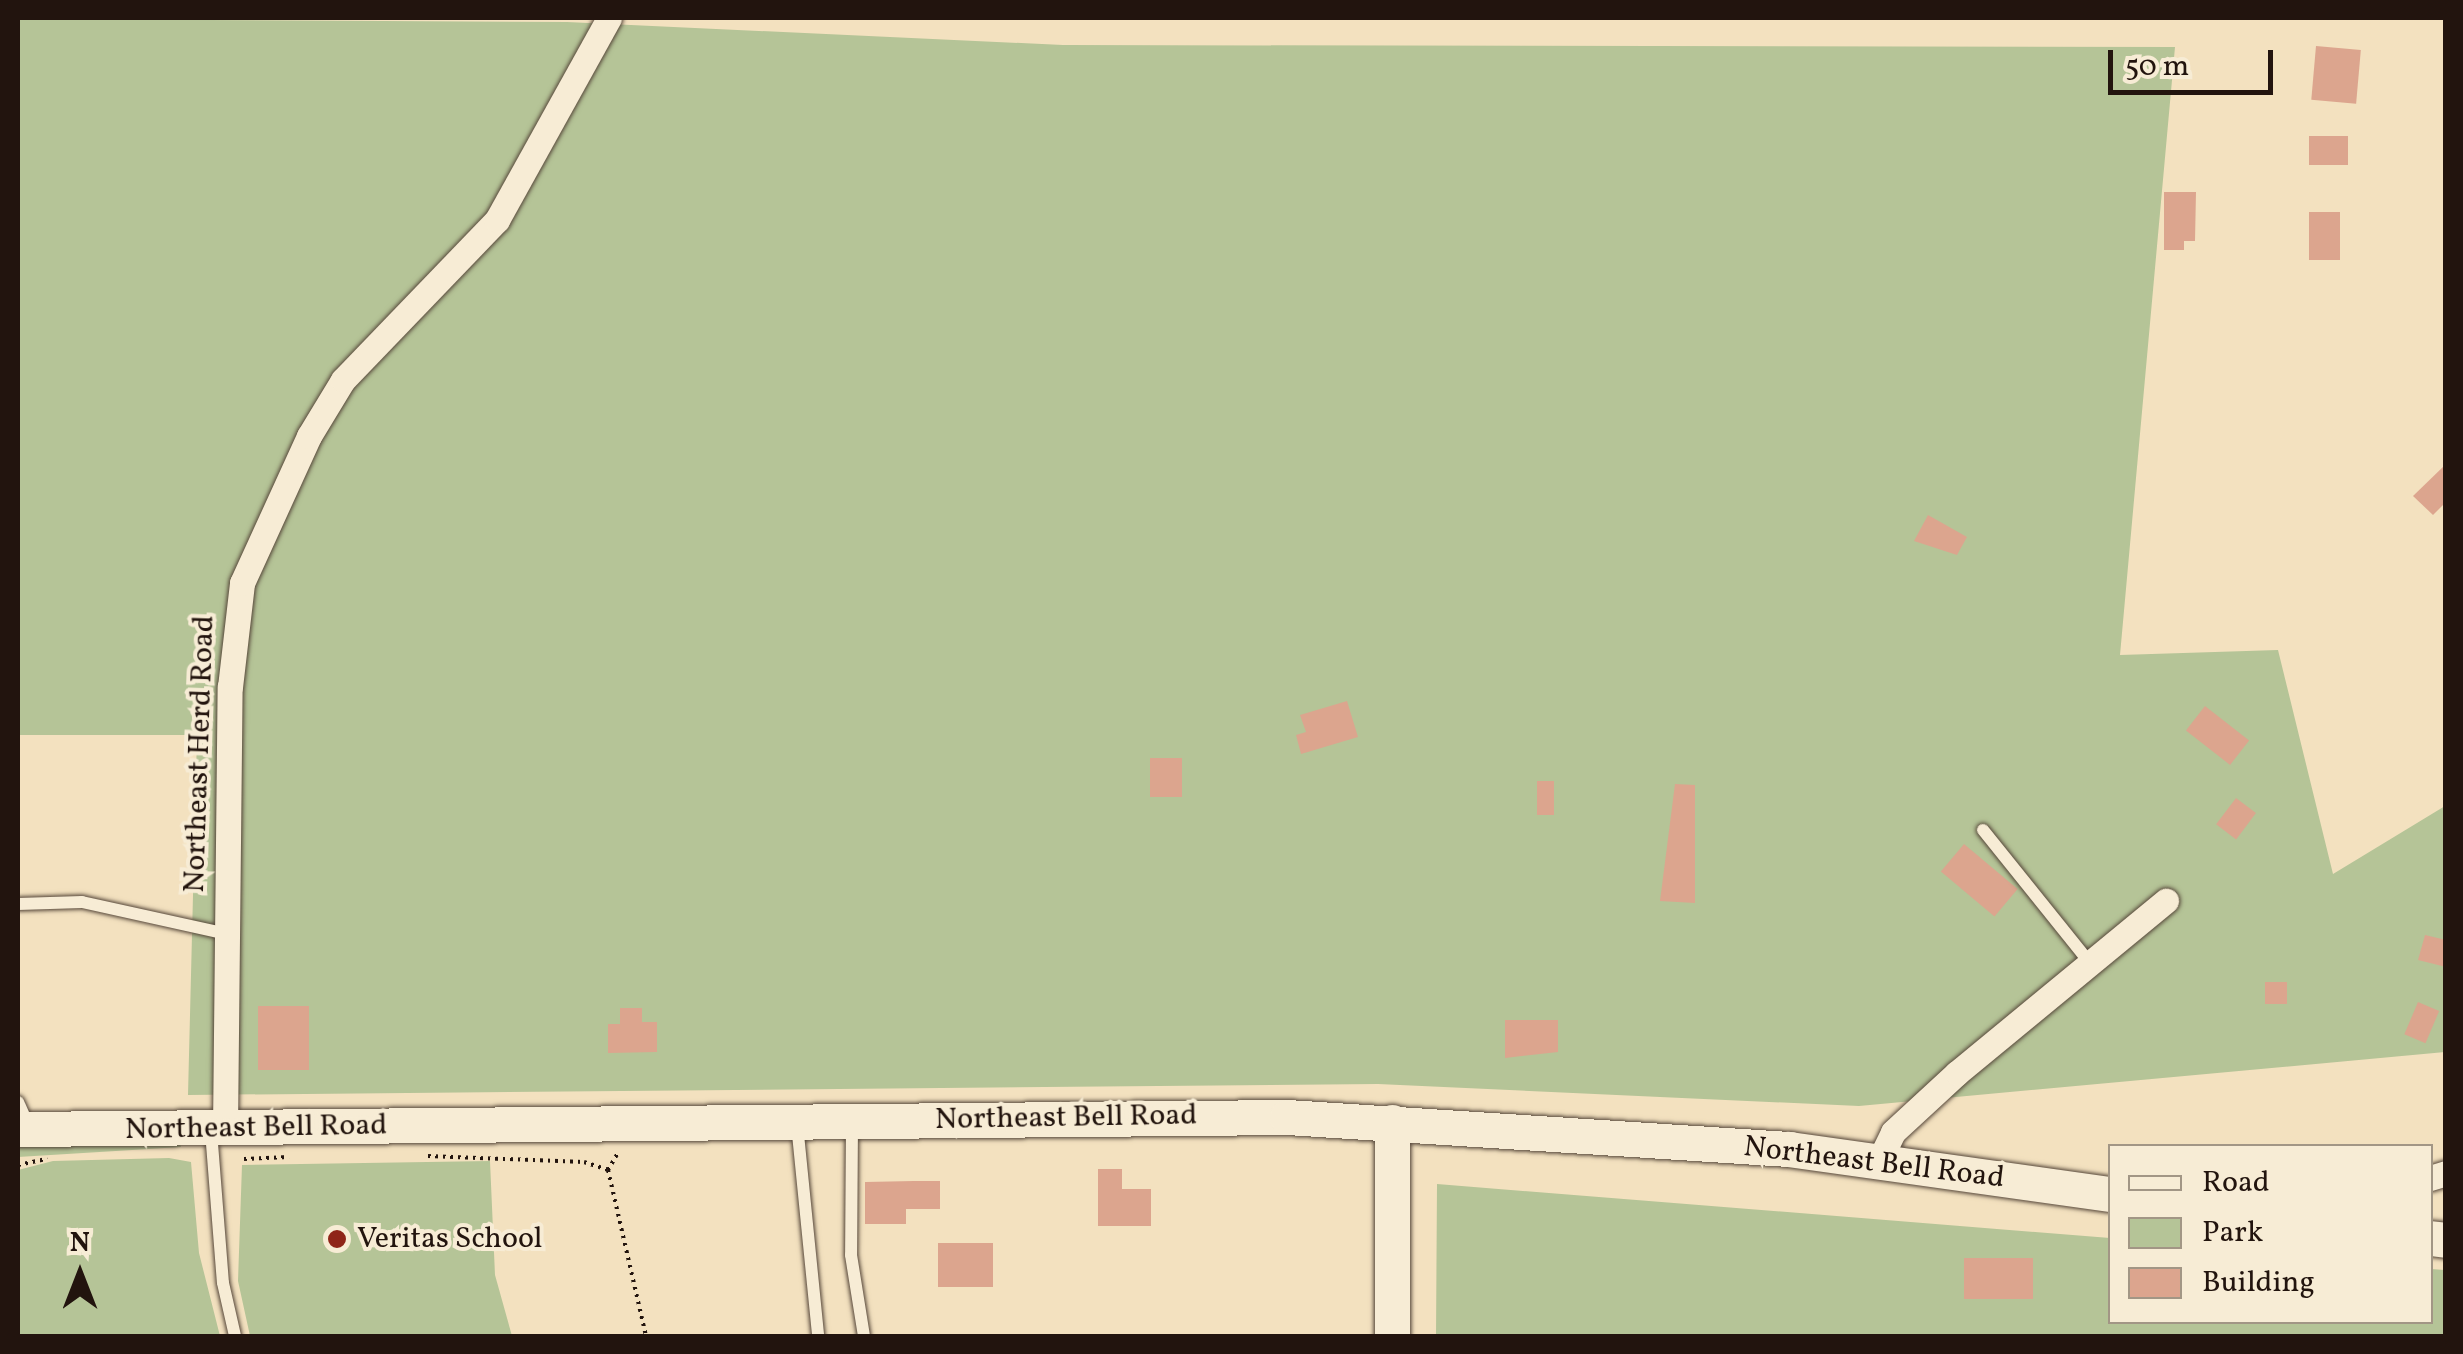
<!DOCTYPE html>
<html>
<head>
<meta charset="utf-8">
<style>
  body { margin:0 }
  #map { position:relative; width:2463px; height:1354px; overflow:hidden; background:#f3e1bf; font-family:Vollkorn,serif }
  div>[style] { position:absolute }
  .green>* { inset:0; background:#b5c497 }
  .building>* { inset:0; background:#dca58e; transform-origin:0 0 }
  .path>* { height:4px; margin-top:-2px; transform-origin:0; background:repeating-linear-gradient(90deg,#22140e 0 2.5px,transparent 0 7.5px) }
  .roads { filter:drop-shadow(0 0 2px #56473a) drop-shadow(0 0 2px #56473a) }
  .lane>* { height:12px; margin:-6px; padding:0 6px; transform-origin:6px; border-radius:6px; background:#f7ecd5 }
  .street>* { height:25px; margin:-12.5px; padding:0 12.5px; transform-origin:12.5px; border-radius:12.5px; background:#f7ecd5 }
  .secondary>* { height:35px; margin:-17.5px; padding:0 17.5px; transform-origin:17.5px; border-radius:17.5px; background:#f7ecd5 }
  .dots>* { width:28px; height:28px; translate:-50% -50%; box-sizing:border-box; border:5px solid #f7ecd5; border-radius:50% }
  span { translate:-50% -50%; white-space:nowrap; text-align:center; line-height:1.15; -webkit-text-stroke:8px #f7ecd5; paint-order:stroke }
  .street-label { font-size:30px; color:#22140e }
  .poi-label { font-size:30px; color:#22140e }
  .left { translate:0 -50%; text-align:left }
  .frame { position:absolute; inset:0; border:20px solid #22140e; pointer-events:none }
  .legend { position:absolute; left:2108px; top:1144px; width:325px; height:180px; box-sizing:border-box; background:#f7ecd5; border:2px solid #a29685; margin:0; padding:12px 18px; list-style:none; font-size:30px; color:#22140e }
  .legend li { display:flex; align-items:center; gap:20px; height:50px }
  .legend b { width:50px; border:2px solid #a29685 }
  .north { position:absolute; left:30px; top:1224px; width:100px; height:100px; -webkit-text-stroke:8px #f7ecd5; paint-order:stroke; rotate:0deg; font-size:28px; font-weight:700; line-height:40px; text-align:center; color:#22140e }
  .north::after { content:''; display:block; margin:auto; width:35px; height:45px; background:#22140e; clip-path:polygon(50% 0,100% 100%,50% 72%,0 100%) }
  .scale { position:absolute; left:2108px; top:50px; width:165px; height:45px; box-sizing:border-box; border:5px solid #22140e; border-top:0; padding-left:12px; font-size:30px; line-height:35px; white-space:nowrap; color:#22140e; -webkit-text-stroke:8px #f7ecd5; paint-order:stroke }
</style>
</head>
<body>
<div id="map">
  <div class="green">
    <div style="clip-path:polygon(18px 19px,567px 22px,1063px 45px,2175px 47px,2120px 655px,2278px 650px,2333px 874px,2445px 806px,2445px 1052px,1859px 1106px,1378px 1084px,188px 1095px,197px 735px,18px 735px)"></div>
    <div style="clip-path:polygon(18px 1142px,180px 1144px,181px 1147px,18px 1157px)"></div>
    <div style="clip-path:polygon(169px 1158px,191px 1162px,199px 1253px,220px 1336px,18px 1336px,18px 1170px,53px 1161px)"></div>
    <div style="clip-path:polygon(490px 1161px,495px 1275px,512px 1336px,250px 1336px,238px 1281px,242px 1165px)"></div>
    <div style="clip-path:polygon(1437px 1184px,2110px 1238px,2110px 1322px,2430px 1322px,2431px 1269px,2445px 1270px,2445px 1336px,1436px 1336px)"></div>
  </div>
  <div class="building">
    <div style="left:2316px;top:46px;width:45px;height:54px;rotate:5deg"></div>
    <div style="left:2309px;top:136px;width:39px;height:29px"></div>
    <div style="clip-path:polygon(2164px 192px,2196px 192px,2195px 241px,2184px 241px,2184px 250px,2164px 250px)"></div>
    <div style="left:2309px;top:212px;width:31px;height:48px"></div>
    <div style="clip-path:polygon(2446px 464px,2446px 502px,2433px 515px,2413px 496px)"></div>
    <div style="clip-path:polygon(1928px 515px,1967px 537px,1957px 555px,1914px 541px)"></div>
    <div style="clip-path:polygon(1347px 701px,1358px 737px,1301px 754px,1296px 735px,1306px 732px,1300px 715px)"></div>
    <div style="left:2205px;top:706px;width:56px;height:31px;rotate:38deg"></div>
    <div style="left:1150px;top:758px;width:32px;height:39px"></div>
    <div style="left:1537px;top:781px;width:17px;height:34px"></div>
    <div style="clip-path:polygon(1675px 784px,1695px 785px,1695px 903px,1660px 901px)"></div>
    <div style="left:2236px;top:798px;width:25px;height:33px;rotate:37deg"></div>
    <div style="left:1964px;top:844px;width:70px;height:36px;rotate:40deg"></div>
    <div style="clip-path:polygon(2425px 935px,2446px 940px,2446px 967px,2418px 960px)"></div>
    <div style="left:2265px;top:982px;width:22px;height:22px"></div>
    <div style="left:2418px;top:1002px;width:23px;height:35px;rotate:23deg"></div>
    <div style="left:258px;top:1006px;width:51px;height:64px"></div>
    <div style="clip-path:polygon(620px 1008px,642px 1008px,642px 1022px,657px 1022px,657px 1052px,608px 1053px,608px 1024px,620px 1024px)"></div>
    <div style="clip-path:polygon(1505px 1020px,1558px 1020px,1558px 1052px,1505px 1058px)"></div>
    <div style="clip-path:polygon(1098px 1169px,1122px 1169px,1122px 1189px,1151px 1189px,1151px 1226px,1098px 1226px)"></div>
    <div style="clip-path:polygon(914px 1181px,940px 1181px,940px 1209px,906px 1209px,906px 1224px,865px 1224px,865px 1182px)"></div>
    <div style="left:938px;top:1243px;width:55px;height:44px"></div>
    <div style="left:1964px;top:1258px;width:69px;height:41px"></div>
  </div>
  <div class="path">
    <div style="left:428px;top:1156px;width:156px;rotate:2.2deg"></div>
    <div style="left:584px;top:1162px;width:25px;rotate:18deg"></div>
    <div style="left:608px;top:1170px;width:170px;rotate:77.1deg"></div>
    <div style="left:244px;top:1159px;width:45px;rotate:-2.5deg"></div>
    <div style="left:18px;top:1165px;width:30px;rotate:-12deg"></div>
    <div style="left:608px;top:1170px;width:20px;rotate:-60deg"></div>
  </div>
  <div class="roads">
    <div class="lane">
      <div style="left:1983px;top:830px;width:169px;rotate:51.2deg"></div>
      <div style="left:18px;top:904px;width:64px;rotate:-1.8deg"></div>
      <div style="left:82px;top:902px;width:148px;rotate:12.4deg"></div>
      <div style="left:18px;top:1102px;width:27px;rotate:66deg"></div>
      <div style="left:852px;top:1123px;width:132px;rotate:90.4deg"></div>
      <div style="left:851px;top:1255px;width:82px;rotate:80.9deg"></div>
      <div style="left:797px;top:1124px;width:213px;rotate:84.3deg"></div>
      <div style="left:211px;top:1131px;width:152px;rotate:85.5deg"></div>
      <div style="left:223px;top:1283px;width:54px;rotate:77.2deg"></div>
    </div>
    <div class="street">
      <div style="left:225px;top:1129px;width:442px;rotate:-89.4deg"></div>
      <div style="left:230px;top:687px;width:105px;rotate:-83.4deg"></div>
      <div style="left:242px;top:583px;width:162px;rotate:-65.5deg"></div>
      <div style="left:309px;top:436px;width:66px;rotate:-58.7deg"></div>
      <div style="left:343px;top:380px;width:222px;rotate:-46.1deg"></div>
      <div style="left:497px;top:220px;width:231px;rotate:-61deg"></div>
      <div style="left:1879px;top:1161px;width:32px;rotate:-64deg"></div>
      <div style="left:1893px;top:1132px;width:87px;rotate:-42.7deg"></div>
      <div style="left:1957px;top:1073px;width:271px;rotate:-39.5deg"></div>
      <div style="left:2430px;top:1178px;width:17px;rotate:-17deg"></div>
    </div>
    <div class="secondary">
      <div style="left:1392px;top:1122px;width:214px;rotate:90deg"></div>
      <div style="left:18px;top:1129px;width:1269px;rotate:-0.54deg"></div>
      <div style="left:1287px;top:1117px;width:503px;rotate:3.65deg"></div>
      <div style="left:1789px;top:1149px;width:324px;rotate:8deg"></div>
      <div style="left:2430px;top:1238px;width:16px;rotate:7deg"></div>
    </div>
  </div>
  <div class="dots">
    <div style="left:337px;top:1239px;background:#8f2418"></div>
  </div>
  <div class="street-label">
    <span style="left:200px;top:754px;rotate:-88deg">Northeast Herd Road</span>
    <span style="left:1066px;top:1118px;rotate:-1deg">Northeast Bell Road</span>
    <span style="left:256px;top:1128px;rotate:-1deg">Northeast Bell Road</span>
    <span style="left:1874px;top:1163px;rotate:7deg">Northeast Bell Road</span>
  </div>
  <div class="poi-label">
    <span class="left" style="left:357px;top:1239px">Veritas School</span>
  </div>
  <div class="frame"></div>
  <ul class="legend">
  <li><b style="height:12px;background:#f7ecd5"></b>Road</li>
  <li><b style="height:28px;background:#b5c497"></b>Park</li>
  <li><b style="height:28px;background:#dca58e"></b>Building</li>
  </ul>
  <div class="north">N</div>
  <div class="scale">50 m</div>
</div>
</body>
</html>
